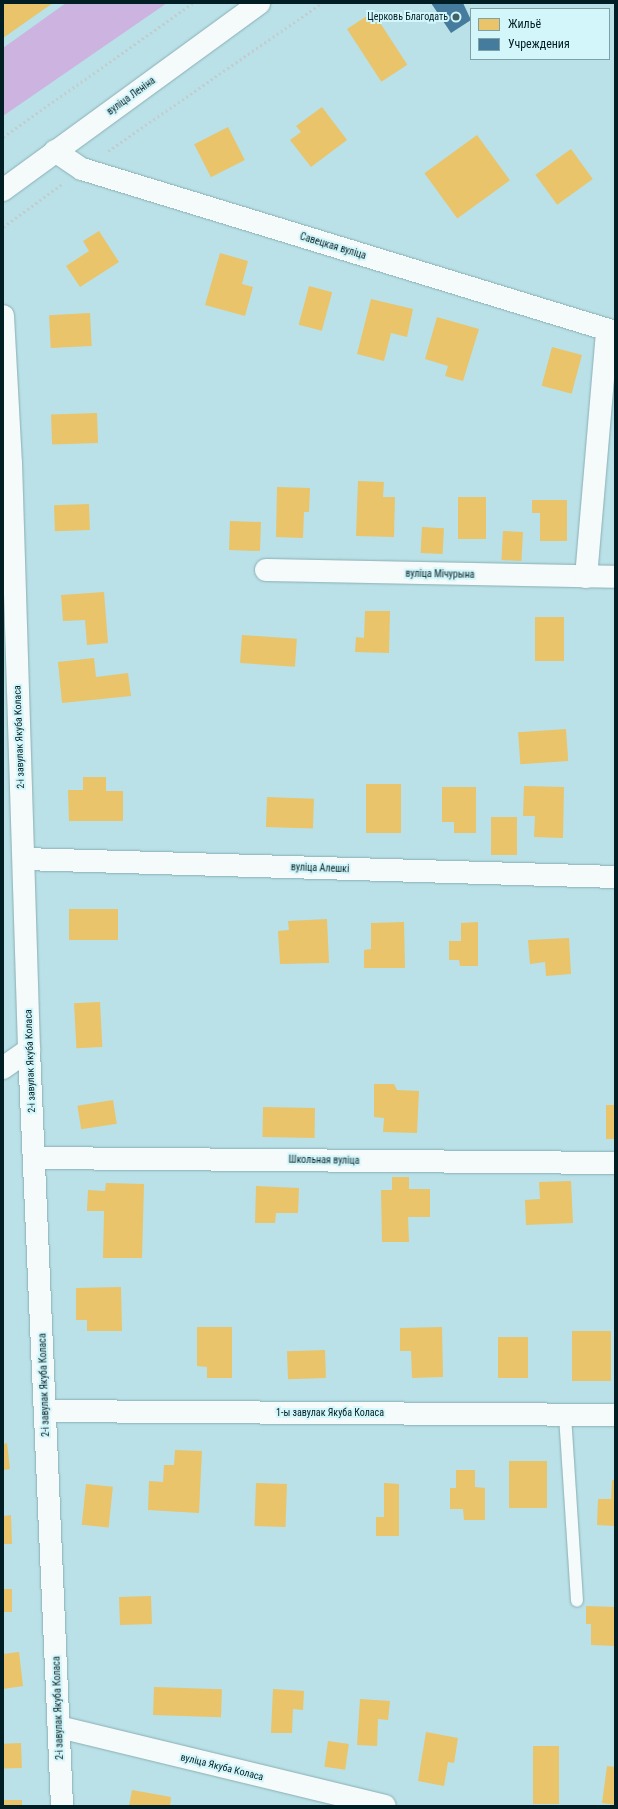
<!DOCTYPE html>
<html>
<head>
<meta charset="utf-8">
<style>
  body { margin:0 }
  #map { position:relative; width:618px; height:1809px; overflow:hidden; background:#bae1e7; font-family:"Roboto Condensed",sans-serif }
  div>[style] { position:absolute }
  .green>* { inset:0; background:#cdb3df }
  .homes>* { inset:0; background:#e9c46a; transform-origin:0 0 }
  .public>* { inset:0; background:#457b9d }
  .path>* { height:2.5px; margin-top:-1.25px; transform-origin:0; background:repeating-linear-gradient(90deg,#c2cdcf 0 2px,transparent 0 5px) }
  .roads { filter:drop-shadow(0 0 1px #8aafb4) drop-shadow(0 0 1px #8aafb4) }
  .service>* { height:12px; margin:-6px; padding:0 6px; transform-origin:6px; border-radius:6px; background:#f5fafb }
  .minor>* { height:22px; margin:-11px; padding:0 11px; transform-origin:11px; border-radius:11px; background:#f5fafb }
  .tertiary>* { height:22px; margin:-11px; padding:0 11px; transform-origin:11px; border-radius:11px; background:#f5fafb }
  .secondary>* { height:22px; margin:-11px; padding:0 11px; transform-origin:11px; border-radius:11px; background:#f5fafb }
  .dots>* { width:11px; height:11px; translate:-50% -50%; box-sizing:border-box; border:2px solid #d3f6fb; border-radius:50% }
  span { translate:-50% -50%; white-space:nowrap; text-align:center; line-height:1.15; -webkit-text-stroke:4px #d3f6fb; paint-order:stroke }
  .poi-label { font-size:10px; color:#001e23 }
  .right { translate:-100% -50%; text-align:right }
  .street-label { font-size:10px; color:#001e23 }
  .frame { position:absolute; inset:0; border:4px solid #001e23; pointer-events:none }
  .legend { position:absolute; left:470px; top:8px; width:140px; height:52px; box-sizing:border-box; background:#d3f6fb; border:1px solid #7fa0a5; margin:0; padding:5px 7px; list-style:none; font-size:12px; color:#001e23 }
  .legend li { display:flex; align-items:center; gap:8px; height:20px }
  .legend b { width:20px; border:1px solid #7fa0a5 }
</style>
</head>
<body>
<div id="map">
  <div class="green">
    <div style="clip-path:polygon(66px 3px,167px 3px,3px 116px,3px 48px)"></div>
  </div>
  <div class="homes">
    <div style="clip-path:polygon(3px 3px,53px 3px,3px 38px)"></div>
    <div style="left:373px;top:12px;width:63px;height:31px;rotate:57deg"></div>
    <div style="clip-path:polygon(322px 107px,347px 140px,311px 167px,290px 140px,301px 132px,296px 126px)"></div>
    <div style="left:228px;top:127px;width:37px;height:38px;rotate:63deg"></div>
    <div style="left:477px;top:135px;width:56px;height:65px;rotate:54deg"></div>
    <div style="left:571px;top:149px;width:37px;height:44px;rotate:54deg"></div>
    <div style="clip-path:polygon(99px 231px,119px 262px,80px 287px,66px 266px,89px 251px,83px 241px)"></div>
    <div style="clip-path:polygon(220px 253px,248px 261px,242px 284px,253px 287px,245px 316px,205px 305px)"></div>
    <div style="left:309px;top:286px;width:24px;height:40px;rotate:15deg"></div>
    <div style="clip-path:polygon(371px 299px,413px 309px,407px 337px,391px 333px,384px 361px,357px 354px)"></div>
    <div style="left:90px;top:313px;width:33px;height:41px;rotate:87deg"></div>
    <div style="clip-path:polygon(437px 317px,479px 329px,463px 381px,445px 376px,448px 366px,425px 359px)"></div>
    <div style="left:552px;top:347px;width:31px;height:40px;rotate:15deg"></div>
    <div style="left:97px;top:413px;width:30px;height:46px;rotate:88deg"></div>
    <div style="clip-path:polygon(358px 481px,384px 482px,383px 497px,395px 497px,394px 537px,356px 536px)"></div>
    <div style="clip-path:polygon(277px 487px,310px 488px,309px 512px,304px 512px,303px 538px,276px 537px)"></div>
    <div style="left:458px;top:497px;width:28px;height:42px"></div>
    <div style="clip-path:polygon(532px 500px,567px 500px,567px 541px,540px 541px,540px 513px,532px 513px)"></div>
    <div style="left:89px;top:504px;width:26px;height:35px;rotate:88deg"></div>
    <div style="left:230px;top:521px;width:31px;height:29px;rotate:2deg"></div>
    <div style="left:422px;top:527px;width:22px;height:26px;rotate:3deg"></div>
    <div style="left:503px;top:531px;width:20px;height:29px;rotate:3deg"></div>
    <div style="clip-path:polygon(104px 592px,108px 643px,87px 645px,85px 620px,63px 621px,61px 595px)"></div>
    <div style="clip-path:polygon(365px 611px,390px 611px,389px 653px,355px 652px,356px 637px,364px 638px)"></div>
    <div style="left:535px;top:617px;width:29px;height:44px"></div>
    <div style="left:242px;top:635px;width:55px;height:28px;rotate:4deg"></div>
    <div style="clip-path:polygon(94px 658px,96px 677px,128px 673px,131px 696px,62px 703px,58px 662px)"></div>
    <div style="left:566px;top:729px;width:32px;height:48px;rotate:86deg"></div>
    <div style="clip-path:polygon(83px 777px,106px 777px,106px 791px,123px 791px,123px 821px,69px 821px,68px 790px,83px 790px)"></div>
    <div style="left:366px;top:784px;width:35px;height:49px"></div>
    <div style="clip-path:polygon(524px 786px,564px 787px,563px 838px,534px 837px,535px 816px,523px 816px)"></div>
    <div style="clip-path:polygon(442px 787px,476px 787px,476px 833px,454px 833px,454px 822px,442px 822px)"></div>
    <div style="left:267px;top:797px;width:47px;height:30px;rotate:2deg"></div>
    <div style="left:491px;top:817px;width:26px;height:38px"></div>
    <div style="left:69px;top:909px;width:49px;height:31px"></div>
    <div style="clip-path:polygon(327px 919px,329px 963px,280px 964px,278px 931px,289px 930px,288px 921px)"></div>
    <div style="clip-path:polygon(404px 922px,405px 968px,364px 968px,364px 950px,371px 949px,371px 923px)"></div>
    <div style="clip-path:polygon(478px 922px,478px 966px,460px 966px,459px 960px,449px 960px,449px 941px,461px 941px,461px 923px)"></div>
    <div style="clip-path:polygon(569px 938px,571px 974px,546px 976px,545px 962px,530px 964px,528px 940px)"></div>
    <div style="left:100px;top:1002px;width:45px;height:26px;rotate:87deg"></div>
    <div style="clip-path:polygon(374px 1084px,394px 1084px,397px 1090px,419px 1091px,417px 1133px,383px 1132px,384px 1118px,374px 1117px)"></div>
    <div style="left:113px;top:1100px;width:24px;height:36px;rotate:81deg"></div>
    <div style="left:615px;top:1105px;width:34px;height:9px;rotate:90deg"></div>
    <div style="left:263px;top:1107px;width:52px;height:30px;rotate:1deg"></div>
    <div style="clip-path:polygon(392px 1177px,409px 1177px,409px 1189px,430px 1189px,430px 1217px,408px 1217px,409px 1242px,382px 1242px,381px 1190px,392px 1190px)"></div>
    <div style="clip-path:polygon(571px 1181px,573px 1223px,526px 1225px,525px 1200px,540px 1199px,539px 1182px)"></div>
    <div style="clip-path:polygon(106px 1183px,144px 1184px,142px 1258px,103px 1258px,104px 1211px,87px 1211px,88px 1190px,105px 1191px)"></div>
    <div style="clip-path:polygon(256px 1186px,299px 1188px,298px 1213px,276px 1213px,275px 1223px,255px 1223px)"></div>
    <div style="clip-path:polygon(121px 1287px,122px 1331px,87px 1331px,87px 1320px,76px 1320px,76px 1288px)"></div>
    <div style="clip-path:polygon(197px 1327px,232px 1327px,232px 1378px,207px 1378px,207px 1367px,197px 1366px)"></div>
    <div style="clip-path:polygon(442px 1327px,443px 1377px,412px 1378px,411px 1351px,400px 1351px,400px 1328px)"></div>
    <div style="left:572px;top:1331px;width:39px;height:50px"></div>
    <div style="left:498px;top:1337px;width:30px;height:41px"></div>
    <div style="left:325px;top:1350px;width:28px;height:38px;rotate:88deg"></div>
    <div style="clip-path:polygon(7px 1443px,10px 1469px,3px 1470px,3px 1444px)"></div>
    <div style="clip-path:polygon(175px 1450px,202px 1451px,199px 1513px,148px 1510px,149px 1481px,163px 1482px,164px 1465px,174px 1465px)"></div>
    <div style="left:509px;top:1461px;width:38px;height:47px"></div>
    <div style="clip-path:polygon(456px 1470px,475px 1470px,475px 1487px,485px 1488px,485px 1520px,464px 1520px,463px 1509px,450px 1509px,450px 1488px,456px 1488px)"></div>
    <div style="clip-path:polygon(612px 1480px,615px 1480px,615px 1526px,597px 1525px,598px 1499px,611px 1499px)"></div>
    <div style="left:256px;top:1483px;width:31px;height:43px;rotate:2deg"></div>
    <div style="clip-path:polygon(384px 1483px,399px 1484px,399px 1536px,376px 1536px,376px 1517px,384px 1517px)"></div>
    <div style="left:86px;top:1484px;width:27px;height:41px;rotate:6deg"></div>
    <div style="clip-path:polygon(11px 1515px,12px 1544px,3px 1544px,3px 1516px)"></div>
    <div style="left:3px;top:1589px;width:9px;height:23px"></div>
    <div style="left:151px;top:1596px;width:28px;height:32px;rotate:88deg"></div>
    <div style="clip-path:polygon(586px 1606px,615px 1607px,615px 1646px,591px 1645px,591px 1624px,586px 1624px)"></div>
    <div style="clip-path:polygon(19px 1652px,23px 1686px,3px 1689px,3px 1654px)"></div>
    <div style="left:154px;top:1687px;width:68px;height:28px;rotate:2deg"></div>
    <div style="clip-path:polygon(273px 1689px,304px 1691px,303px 1710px,293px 1709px,292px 1733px,271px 1733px)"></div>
    <div style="clip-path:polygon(360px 1699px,390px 1701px,388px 1720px,378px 1719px,377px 1746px,357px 1745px)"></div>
    <div style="clip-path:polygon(426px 1732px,458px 1738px,454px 1763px,448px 1762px,444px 1786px,418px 1781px)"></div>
    <div style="left:328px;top:1741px;width:21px;height:26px;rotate:8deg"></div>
    <div style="left:21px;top:1743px;width:25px;height:18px;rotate:88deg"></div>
    <div style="left:533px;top:1746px;width:26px;height:58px"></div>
    <div style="clip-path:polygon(607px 1766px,615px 1767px,615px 1805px,602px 1803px)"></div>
    <div style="clip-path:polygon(132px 1790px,171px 1797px,170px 1806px,129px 1806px)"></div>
    <div style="left:3px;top:1800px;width:19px;height:6px"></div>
  </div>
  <div class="public">
    <div style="clip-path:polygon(431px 3px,463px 3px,471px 20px,451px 33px)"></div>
  </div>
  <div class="path">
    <div style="left:3px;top:137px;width:232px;rotate:-35.2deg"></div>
    <div style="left:108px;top:151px;width:260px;rotate:-34.7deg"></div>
    <div style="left:3px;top:227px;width:73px;rotate:-36.1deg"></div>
  </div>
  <div class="roads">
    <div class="service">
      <div style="left:565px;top:1415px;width:186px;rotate:86.3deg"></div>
    </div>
    <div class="minor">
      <div style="left:3px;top:316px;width:147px;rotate:86.9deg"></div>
      <div style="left:11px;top:463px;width:587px;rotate:88.24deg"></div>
      <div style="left:29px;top:1050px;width:757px;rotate:87.5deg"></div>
      <div style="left:266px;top:570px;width:349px;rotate:1.1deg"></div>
      <div style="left:586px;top:577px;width:248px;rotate:-85.1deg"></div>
      <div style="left:24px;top:859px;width:591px;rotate:1.74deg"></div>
      <div style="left:3px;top:1068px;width:32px;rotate:-35deg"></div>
      <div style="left:34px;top:1158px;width:581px;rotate:0.49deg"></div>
      <div style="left:45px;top:1411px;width:570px;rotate:0.4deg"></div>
      <div style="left:59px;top:1727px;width:335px;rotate:13.6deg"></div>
    </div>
    <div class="tertiary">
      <div style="left:55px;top:151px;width:32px;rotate:34deg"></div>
      <div style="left:82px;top:169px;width:557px;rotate:17deg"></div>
    </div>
    <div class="secondary">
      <div style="left:3px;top:190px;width:317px;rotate:-36.1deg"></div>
    </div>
  </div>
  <div class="dots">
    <div style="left:456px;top:17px;background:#416268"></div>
  </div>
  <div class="poi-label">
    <span class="right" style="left:448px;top:17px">Церковь Благодать</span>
  </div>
  <div class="street-label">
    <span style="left:131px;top:96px;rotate:-36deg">вуліца Леніна</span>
    <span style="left:333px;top:246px;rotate:17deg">Савецкая вуліца</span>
    <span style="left:440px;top:574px;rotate:1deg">вуліца Мічурына</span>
    <span style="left:19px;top:737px;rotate:-92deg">2-і завулак Якуба Коласа</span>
    <span style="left:320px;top:868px;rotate:2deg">вуліца Алешкі</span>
    <span style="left:30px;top:1061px;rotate:-92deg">2-і завулак Якуба Коласа</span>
    <span style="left:324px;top:1160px;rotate:1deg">Школьная вуліца</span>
    <span style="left:44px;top:1385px;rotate:-92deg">2-і завулак Якуба Коласа</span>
    <span style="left:330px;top:1413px">1-ы завулак Якуба Коласа</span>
    <span style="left:58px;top:1708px;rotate:-92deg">2-і завулак Якуба Коласа</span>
    <span style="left:222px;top:1767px;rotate:14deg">вуліца Якуба Коласа</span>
  </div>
  <div class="frame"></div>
  <ul class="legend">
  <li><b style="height:11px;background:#e9c46a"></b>Жильё</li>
  <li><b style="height:11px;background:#457b9d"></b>Учреждения</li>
  </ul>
</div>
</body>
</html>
